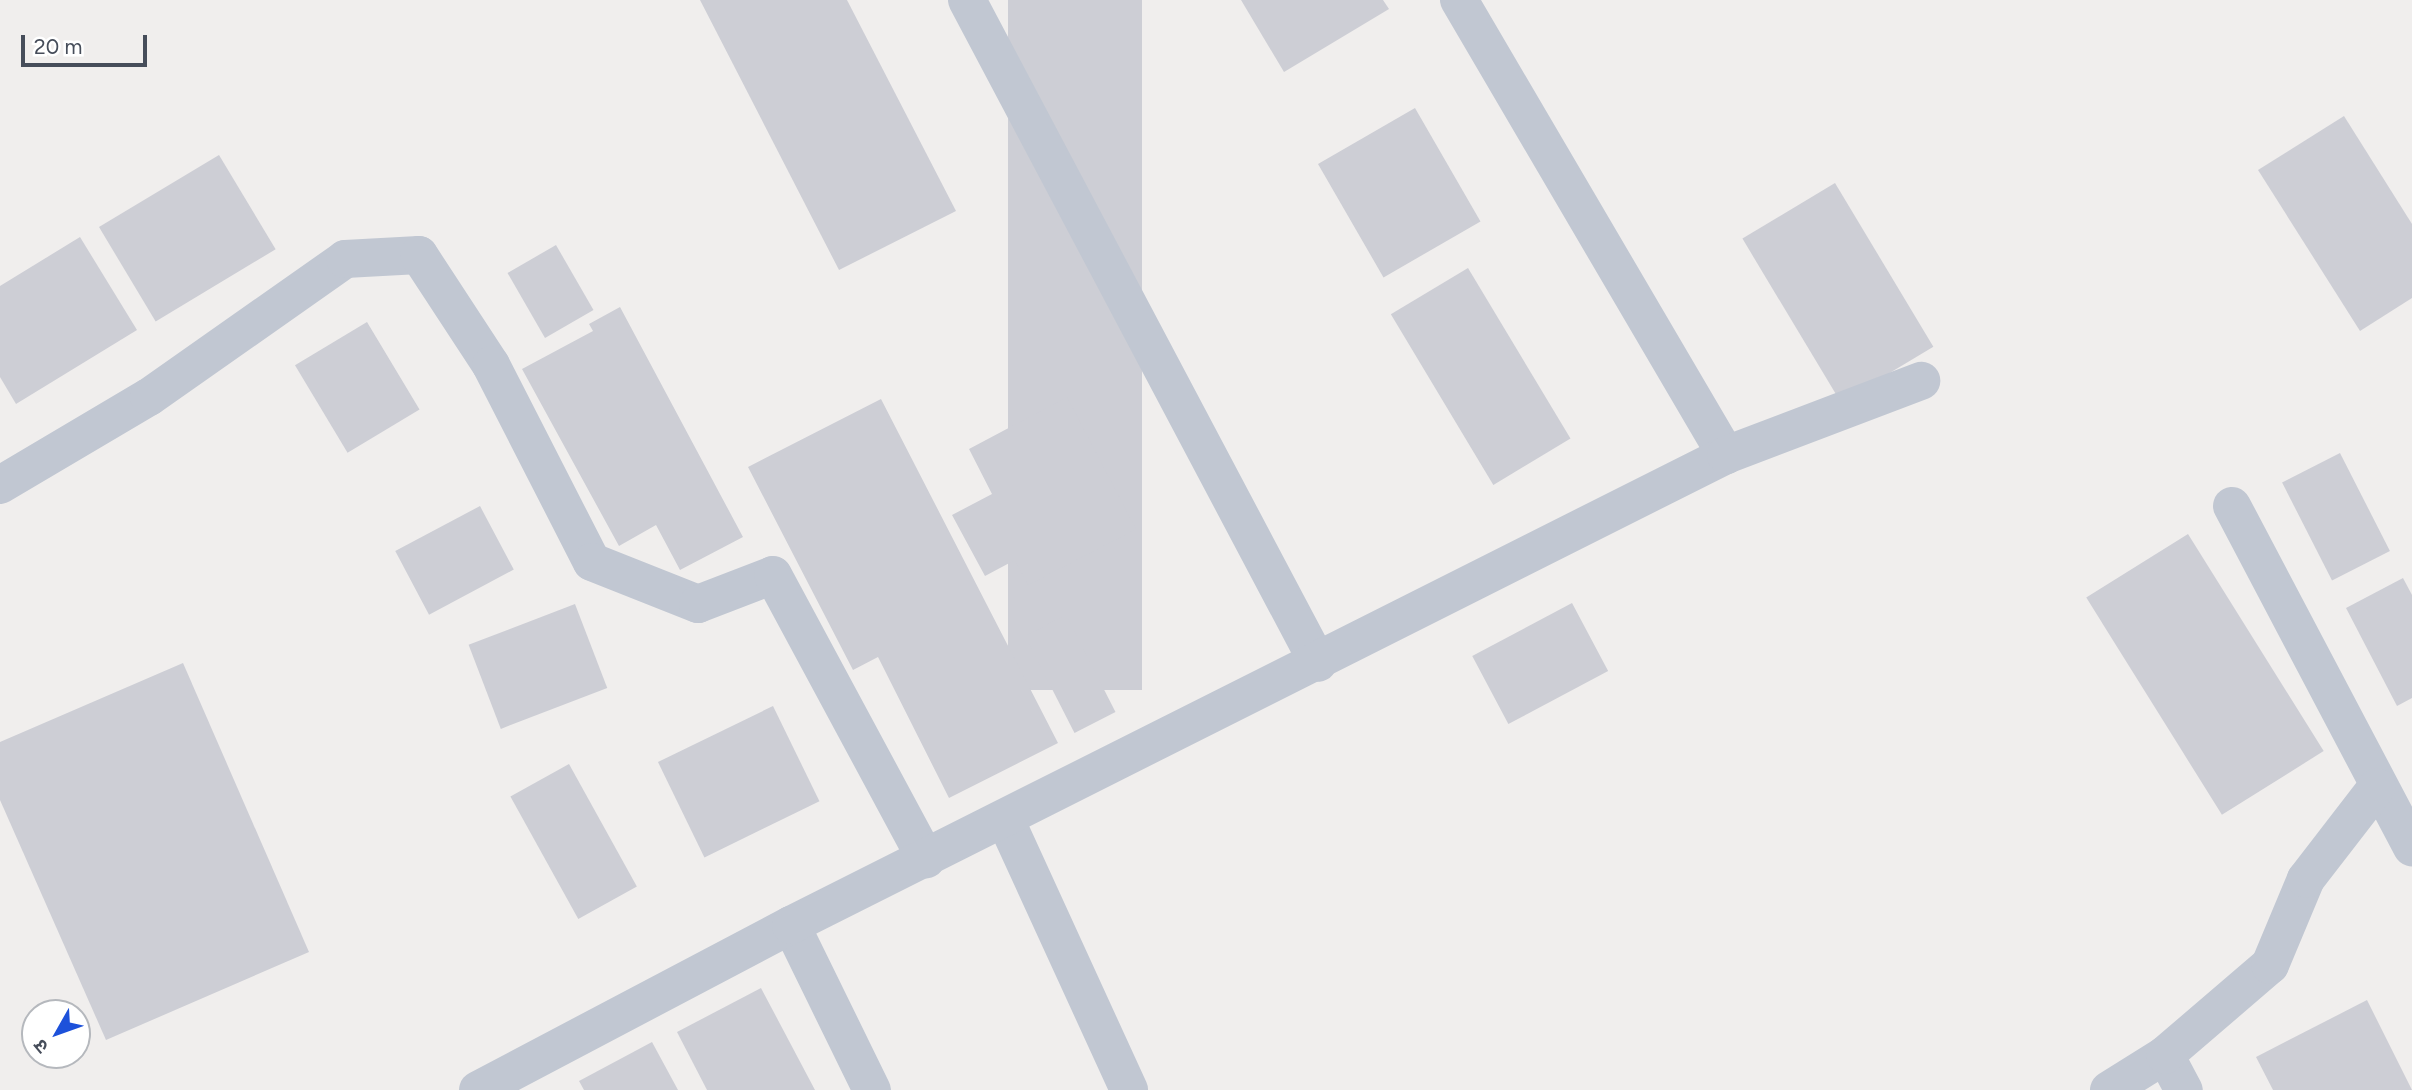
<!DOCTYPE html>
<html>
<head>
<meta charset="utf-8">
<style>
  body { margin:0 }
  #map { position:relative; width:2412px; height:1090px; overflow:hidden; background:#f0eeed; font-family:Figtree,"Noto Sans Devanagari",sans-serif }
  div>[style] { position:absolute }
  .building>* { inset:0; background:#cdced5; transform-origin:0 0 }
  .street>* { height:38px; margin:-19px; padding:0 19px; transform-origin:19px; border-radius:19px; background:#c1c7d2 }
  span { translate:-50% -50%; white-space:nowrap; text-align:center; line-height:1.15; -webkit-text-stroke:7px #fff; paint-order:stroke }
  .north { position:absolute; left:21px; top:999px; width:70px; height:70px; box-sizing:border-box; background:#fff; border:2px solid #b5b8bd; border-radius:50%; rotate:230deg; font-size:19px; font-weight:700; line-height:28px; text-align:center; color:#464d5a }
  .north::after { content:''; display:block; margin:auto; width:24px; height:32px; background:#1d51da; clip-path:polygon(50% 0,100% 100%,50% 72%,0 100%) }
  .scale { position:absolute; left:21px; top:35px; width:126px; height:32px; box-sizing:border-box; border:4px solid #464d5a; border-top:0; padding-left:9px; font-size:21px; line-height:24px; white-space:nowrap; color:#464d5a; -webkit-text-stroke:5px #fff; paint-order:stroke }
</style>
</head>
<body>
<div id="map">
  <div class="building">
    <div style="clip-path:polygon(700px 0,847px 0,956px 211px,839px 270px)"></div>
    <div style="left:1008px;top:0;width:134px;height:690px"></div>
    <div style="clip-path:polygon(1241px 0,1383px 0,1389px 9px,1284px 72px)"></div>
    <div style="left:1415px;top:108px;width:131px;height:112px;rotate:60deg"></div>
    <div style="clip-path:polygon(2344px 116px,2412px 224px,2412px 298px,2360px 331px,2258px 170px)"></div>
    <div style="left:219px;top:155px;width:110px;height:140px;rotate:59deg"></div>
    <div style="left:1835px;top:183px;width:191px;height:108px;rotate:59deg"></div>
    <div style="clip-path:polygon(80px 237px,137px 330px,16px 404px,0 377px,0 286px)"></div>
    <div style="left:556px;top:245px;width:75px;height:56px;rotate:60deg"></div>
    <div style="left:1468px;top:268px;width:199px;height:90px;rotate:59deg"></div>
    <div style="clip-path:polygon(620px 307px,743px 537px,680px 570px,656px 525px,619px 546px,522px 369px,593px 331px,589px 324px)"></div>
    <div style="left:367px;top:322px;width:102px;height:84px;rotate:59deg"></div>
    <div style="clip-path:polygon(1067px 397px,1136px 529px,1028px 585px,1015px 560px,985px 576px,952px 515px,992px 494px,969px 449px)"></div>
    <div style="clip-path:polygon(881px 399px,1058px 743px,949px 798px,878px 657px,853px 670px,748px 467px)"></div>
    <div style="left:2340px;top:453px;width:110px;height:65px;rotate:63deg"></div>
    <div style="left:480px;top:506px;width:72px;height:96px;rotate:62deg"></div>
    <div style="left:2188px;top:534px;width:256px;height:120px;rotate:58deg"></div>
    <div style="clip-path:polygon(2403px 578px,2412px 595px,2412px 698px,2397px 706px,2346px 608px)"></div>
    <div style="left:1572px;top:603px;width:77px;height:113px;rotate:62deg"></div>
    <div style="left:575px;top:604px;width:90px;height:114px;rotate:69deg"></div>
    <div style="left:1066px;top:615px;width:109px;height:46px;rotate:63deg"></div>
    <div style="clip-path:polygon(183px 663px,309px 952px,106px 1040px,0 800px,0 742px)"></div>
    <div style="left:773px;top:706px;width:106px;height:128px;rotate:64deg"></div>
    <div style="left:569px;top:764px;width:140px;height:67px;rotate:61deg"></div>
    <div style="clip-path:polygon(761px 988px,815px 1090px,707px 1090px,677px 1032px)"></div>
    <div style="clip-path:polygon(2367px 1000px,2412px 1090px,2273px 1090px,2256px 1057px)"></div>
    <div style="clip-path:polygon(652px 1042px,678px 1090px,584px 1090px,579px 1081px)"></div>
  </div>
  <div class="street">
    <div style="left:967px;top:0;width:750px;rotate:62.1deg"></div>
    <div style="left:1459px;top:0;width:528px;rotate:59.6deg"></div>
    <div style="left:0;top:485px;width:173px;rotate:-30.6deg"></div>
    <div style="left:149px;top:397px;width:240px;rotate:-35.1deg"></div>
    <div style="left:345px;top:259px;width:74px;rotate:-3.1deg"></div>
    <div style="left:419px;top:255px;width:131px;rotate:56.8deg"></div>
    <div style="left:491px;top:365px;width:221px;rotate:62.9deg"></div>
    <div style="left:592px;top:562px;width:114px;rotate:21.6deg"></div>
    <div style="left:698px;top:604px;width:80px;rotate:-21.1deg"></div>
    <div style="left:773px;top:575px;width:323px;rotate:61.7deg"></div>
    <div style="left:2232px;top:506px;width:386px;rotate:62.2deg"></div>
    <div style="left:1005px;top:819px;width:298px;rotate:65.4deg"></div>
    <div style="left:791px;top:925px;width:184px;rotate:63.9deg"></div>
    <div style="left:2165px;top:1055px;width:40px;rotate:62deg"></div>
    <div style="left:478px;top:1090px;width:354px;rotate:-27.8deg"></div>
    <div style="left:791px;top:925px;width:1046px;rotate:-26.69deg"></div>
    <div style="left:1726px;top:455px;width:209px;rotate:-20.8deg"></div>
    <div style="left:2109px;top:1090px;width:66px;rotate:-32deg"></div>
    <div style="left:2165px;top:1055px;width:138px;rotate:-40.6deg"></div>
    <div style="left:2270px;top:965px;width:93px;rotate:-67.3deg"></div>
    <div style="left:2306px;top:879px;width:116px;rotate:-52.3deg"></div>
  </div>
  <div class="north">उ</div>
  <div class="scale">20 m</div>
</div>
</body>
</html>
